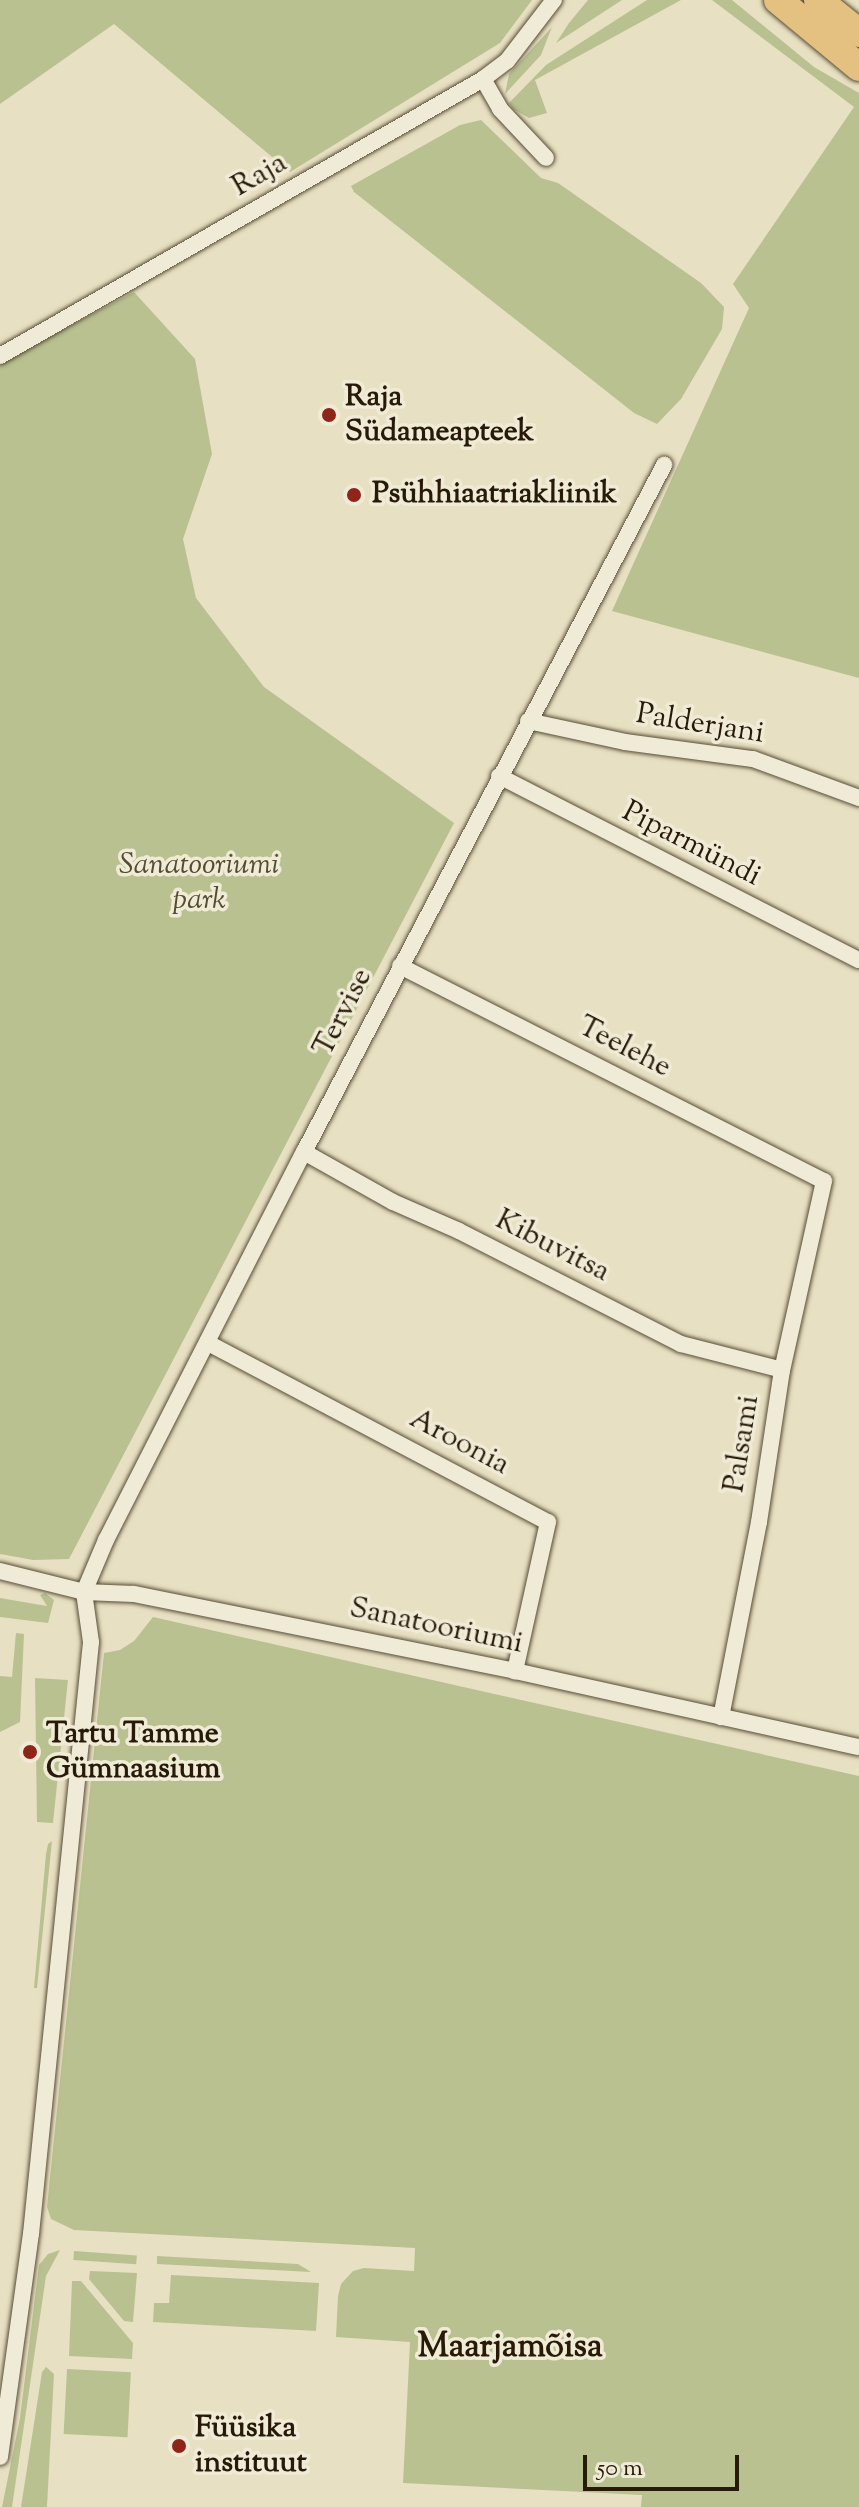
<!DOCTYPE html>
<html>
<head>
<meta charset="utf-8">
<style>
  body { margin:0 }
  #map { position:relative; width:859px; height:2507px; overflow:hidden; background:#e8e0c2; font-family:"Sorts Mill Goudy",serif }
  div>[style] { position:absolute }
  .green>* { inset:0; background:#bac190; transform-origin:0 0 }
  .roads { filter:drop-shadow(0 0 2px #574c36) drop-shadow(0 0 2px #574c36) }
  .minor>* { height:16px; margin:-8px; padding:0 8px; transform-origin:8px; border-radius:8px; background:#f0ebd7 }
  .trunk>* { height:28px; margin:-14px; padding:0 14px; transform-origin:14px; border-radius:14px; background:#e4c081 }
  .dots>* { width:22px; height:22px; translate:-50% -50%; box-sizing:border-box; border:4px solid #f0ebd7; border-radius:50% }
  span { translate:-50% -50%; white-space:nowrap; text-align:center; line-height:1.15; -webkit-text-stroke:7px #f0ebd7; paint-order:stroke }
  .street-label { font-size:30px; color:#271a07 }
  .poi-label { font-size:30px; color:#271a07; font-weight:700 }
  .left { translate:0 -50%; text-align:left }
  .park-label { font-size:30px; color:#534c30; font-style:italic }
  .quarter-label { font-size:34px; color:#271a07; font-weight:700 }
  .scale { position:absolute; left:583px; top:2455px; width:156px; height:36px; box-sizing:border-box; border:4px solid #271a07; border-top:0; padding-left:10px; font-size:24px; line-height:28px; white-space:nowrap; color:#271a07; -webkit-text-stroke:6px #f0ebd7; paint-order:stroke }
</style>
</head>
<body>
<div id="map">
  <div class="green">
    <div style="clip-path:polygon(0 0,532px 0,500px 43px,290px 172px,114px 24px,0 104px)"></div>
    <div style="clip-path:polygon(588px 0,622px 0,556px 43px,569px 23px)"></div>
    <div style="clip-path:polygon(647px 0,681px 0,535px 80px,547px 113px,529px 118px,513px 109px,509px 103px,546px 65px)"></div>
    <div style="clip-path:polygon(712px 0,732px 0,814px 67px,859px 93px,859px 678px,612px 611px,749px 308px,733px 284px,854px 107px)"></div>
    <div style="clip-path:polygon(552px 27px,541px 55px,505px 94px,509px 74px)"></div>
    <div style="clip-path:polygon(481px 120px,541px 178px,558px 183px,701px 283px,724px 307px,722px 329px,681px 399px,657px 424px,634px 413px,354px 192px,351px 186px,460px 125px)"></div>
    <div style="clip-path:polygon(134px 292px,195px 359px,212px 454px,183px 539px,196px 598px,264px 687px,454px 823px,69px 1559px,33px 1560px,0 1554px,0 363px)"></div>
    <div style="clip-path:polygon(45px 1593px,54px 1600px,48px 1623px,0 1617px,0 1598px,47px 1606px,40px 1595px)"></div>
    <div style="clip-path:polygon(153px 1617px,859px 1776px,859px 2507px,641px 2507px,642px 2495px,403px 2483px,410px 2342px,336px 2337px,338px 2296px,341px 2284px,353px 2271px,364px 2268px,414px 2271px,415px 2248px,74px 2230px,51px 2219px,47px 2207px,104px 1653px,120px 1650px,134px 1641px)"></div>
    <div style="clip-path:polygon(16px 1633px,24px 1634px,20px 1722px,0 1732px,0 1676px,12px 1677px)"></div>
    <div style="clip-path:polygon(35px 1678px,68px 1680px,53px 1823px,37px 1822px)"></div>
    <div style="clip-path:polygon(52px 1841px,37px 1988px,34px 1988px,46px 1854px,48px 1844px)"></div>
    <div style="clip-path:polygon(60px 2250px,46px 2276px,12px 2507px,2px 2507px,20px 2418px,39px 2265px,48px 2254px)"></div>
    <div style="left:74px;top:2251px;width:63px;height:9px;rotate:4deg"></div>
    <div style="clip-path:polygon(157px 2256px,298px 2264px,311px 2272px,157px 2264px)"></div>
    <div style="clip-path:polygon(90px 2271px,137px 2273px,133px 2322px,124px 2321px,89px 2279px)"></div>
    <div style="clip-path:polygon(171px 2275px,319px 2283px,316px 2331px,153px 2322px,154px 2303px,169px 2303px)"></div>
    <div style="clip-path:polygon(72px 2281px,81px 2281px,133px 2343px,132px 2359px,69px 2356px)"></div>
    <div style="clip-path:polygon(46px 2367px,54px 2374px,47px 2507px,21px 2507px,42px 2372px)"></div>
    <div style="left:67px;top:2369px;width:64px;height:65px;rotate:3deg"></div>
  </div>
  <div class="roads">
    <div class="minor">
      <div style="left:483px;top:79px;width:34px;rotate:60deg"></div>
      <div style="left:500px;top:109px;width:67px;rotate:46.8deg"></div>
      <div style="left:0;top:356px;width:557px;rotate:-29.83deg"></div>
      <div style="left:483px;top:79px;width:30px;rotate:-37deg"></div>
      <div style="left:507px;top:61px;width:77px;rotate:-52.4deg"></div>
      <div style="left:528px;top:721px;width:99px;rotate:12.2deg"></div>
      <div style="left:625px;top:742px;width:129px;rotate:7.6deg"></div>
      <div style="left:753px;top:759px;width:113px;rotate:20.2deg"></div>
      <div style="left:499px;top:776px;width:404px;rotate:27.1deg"></div>
      <div style="left:400px;top:966px;width:475px;rotate:26.9deg"></div>
      <div style="left:824px;top:1181px;width:194px;rotate:102.5deg"></div>
      <div style="left:782px;top:1370px;width:154px;rotate:98.6deg"></div>
      <div style="left:759px;top:1522px;width:199px;rotate:101deg"></div>
      <div style="left:304px;top:1152px;width:102px;rotate:29.3deg"></div>
      <div style="left:393px;top:1202px;width:72px;rotate:23.7deg"></div>
      <div style="left:459px;top:1231px;width:249px;rotate:27deg"></div>
      <div style="left:681px;top:1344px;width:104px;rotate:14.4deg"></div>
      <div style="left:208px;top:1343px;width:384px;rotate:27.8deg"></div>
      <div style="left:548px;top:1522px;width:153px;rotate:102.5deg"></div>
      <div style="left:0;top:1571px;width:87px;rotate:14deg"></div>
      <div style="left:84px;top:1592px;width:50px;rotate:2.3deg"></div>
      <div style="left:134px;top:1594px;width:389px;rotate:11.4deg"></div>
      <div style="left:515px;top:1671px;width:352px;rotate:12.5deg"></div>
      <div style="left:0;top:2457px;width:225px;rotate:-82.1deg"></div>
      <div style="left:31px;top:2234px;width:595px;rotate:-84.21deg"></div>
      <div style="left:91px;top:1642px;width:50px;rotate:-98deg"></div>
      <div style="left:84px;top:1592px;width:56px;rotate:-67.1deg"></div>
      <div style="left:106px;top:1540px;width:436px;rotate:-63deg"></div>
      <div style="left:304px;top:1152px;width:776px;rotate:-62.34deg"></div>
    </div>
    <div class="trunk">
      <div style="left:778px;top:0;width:105px;rotate:39.6deg"></div>
      <div style="left:818px;top:0;width:53px;rotate:38.8deg"></div>
    </div>
  </div>
  <div class="dots">
    <div style="left:329px;top:415px;background:#8f2418"></div>
    <div style="left:354px;top:495px;background:#8f2418"></div>
    <div style="left:30px;top:1752px;background:#8f2418"></div>
    <div style="left:179px;top:2446px;background:#8f2418"></div>
  </div>
  <div class="street-label">
    <span style="left:260px;top:176px;rotate:-30deg">Raja</span>
    <span style="left:700px;top:725px;rotate:9deg">Palderjani</span>
    <span style="left:691px;top:845px;rotate:27deg">Piparmündi</span>
    <span style="left:344px;top:1013px;rotate:-63deg">Tervise</span>
    <span style="left:624px;top:1048px;rotate:27deg">Teelehe</span>
    <span style="left:552px;top:1247px;rotate:27deg">Kibuvitsa</span>
    <span style="left:459px;top:1443px;rotate:28deg">Aroonia</span>
    <span style="left:743px;top:1444px;rotate:-81deg">Palsami</span>
    <span style="left:436px;top:1627px;rotate:12deg">Sanatooriumi</span>
  </div>
  <div class="poi-label">
    <span class="left" style="left:345px;top:415px">Raja<br>Südameapteek</span>
    <span class="left" style="left:372px;top:495px">Psühhiaatriakliinik</span>
    <span class="left" style="left:46px;top:1752px">Tartu Tamme<br>Gümnaasium</span>
    <span class="left" style="left:195px;top:2446px">Füüsika<br>instituut</span>
  </div>
  <div class="park-label">
    <span style="left:199px;top:883px">Sanatooriumi<br>park</span>
  </div>
  <div class="quarter-label">
    <span style="left:510px;top:2348px">Maarjamõisa</span>
  </div>
  <div class="scale">50 m</div>
</div>
</body>
</html>
